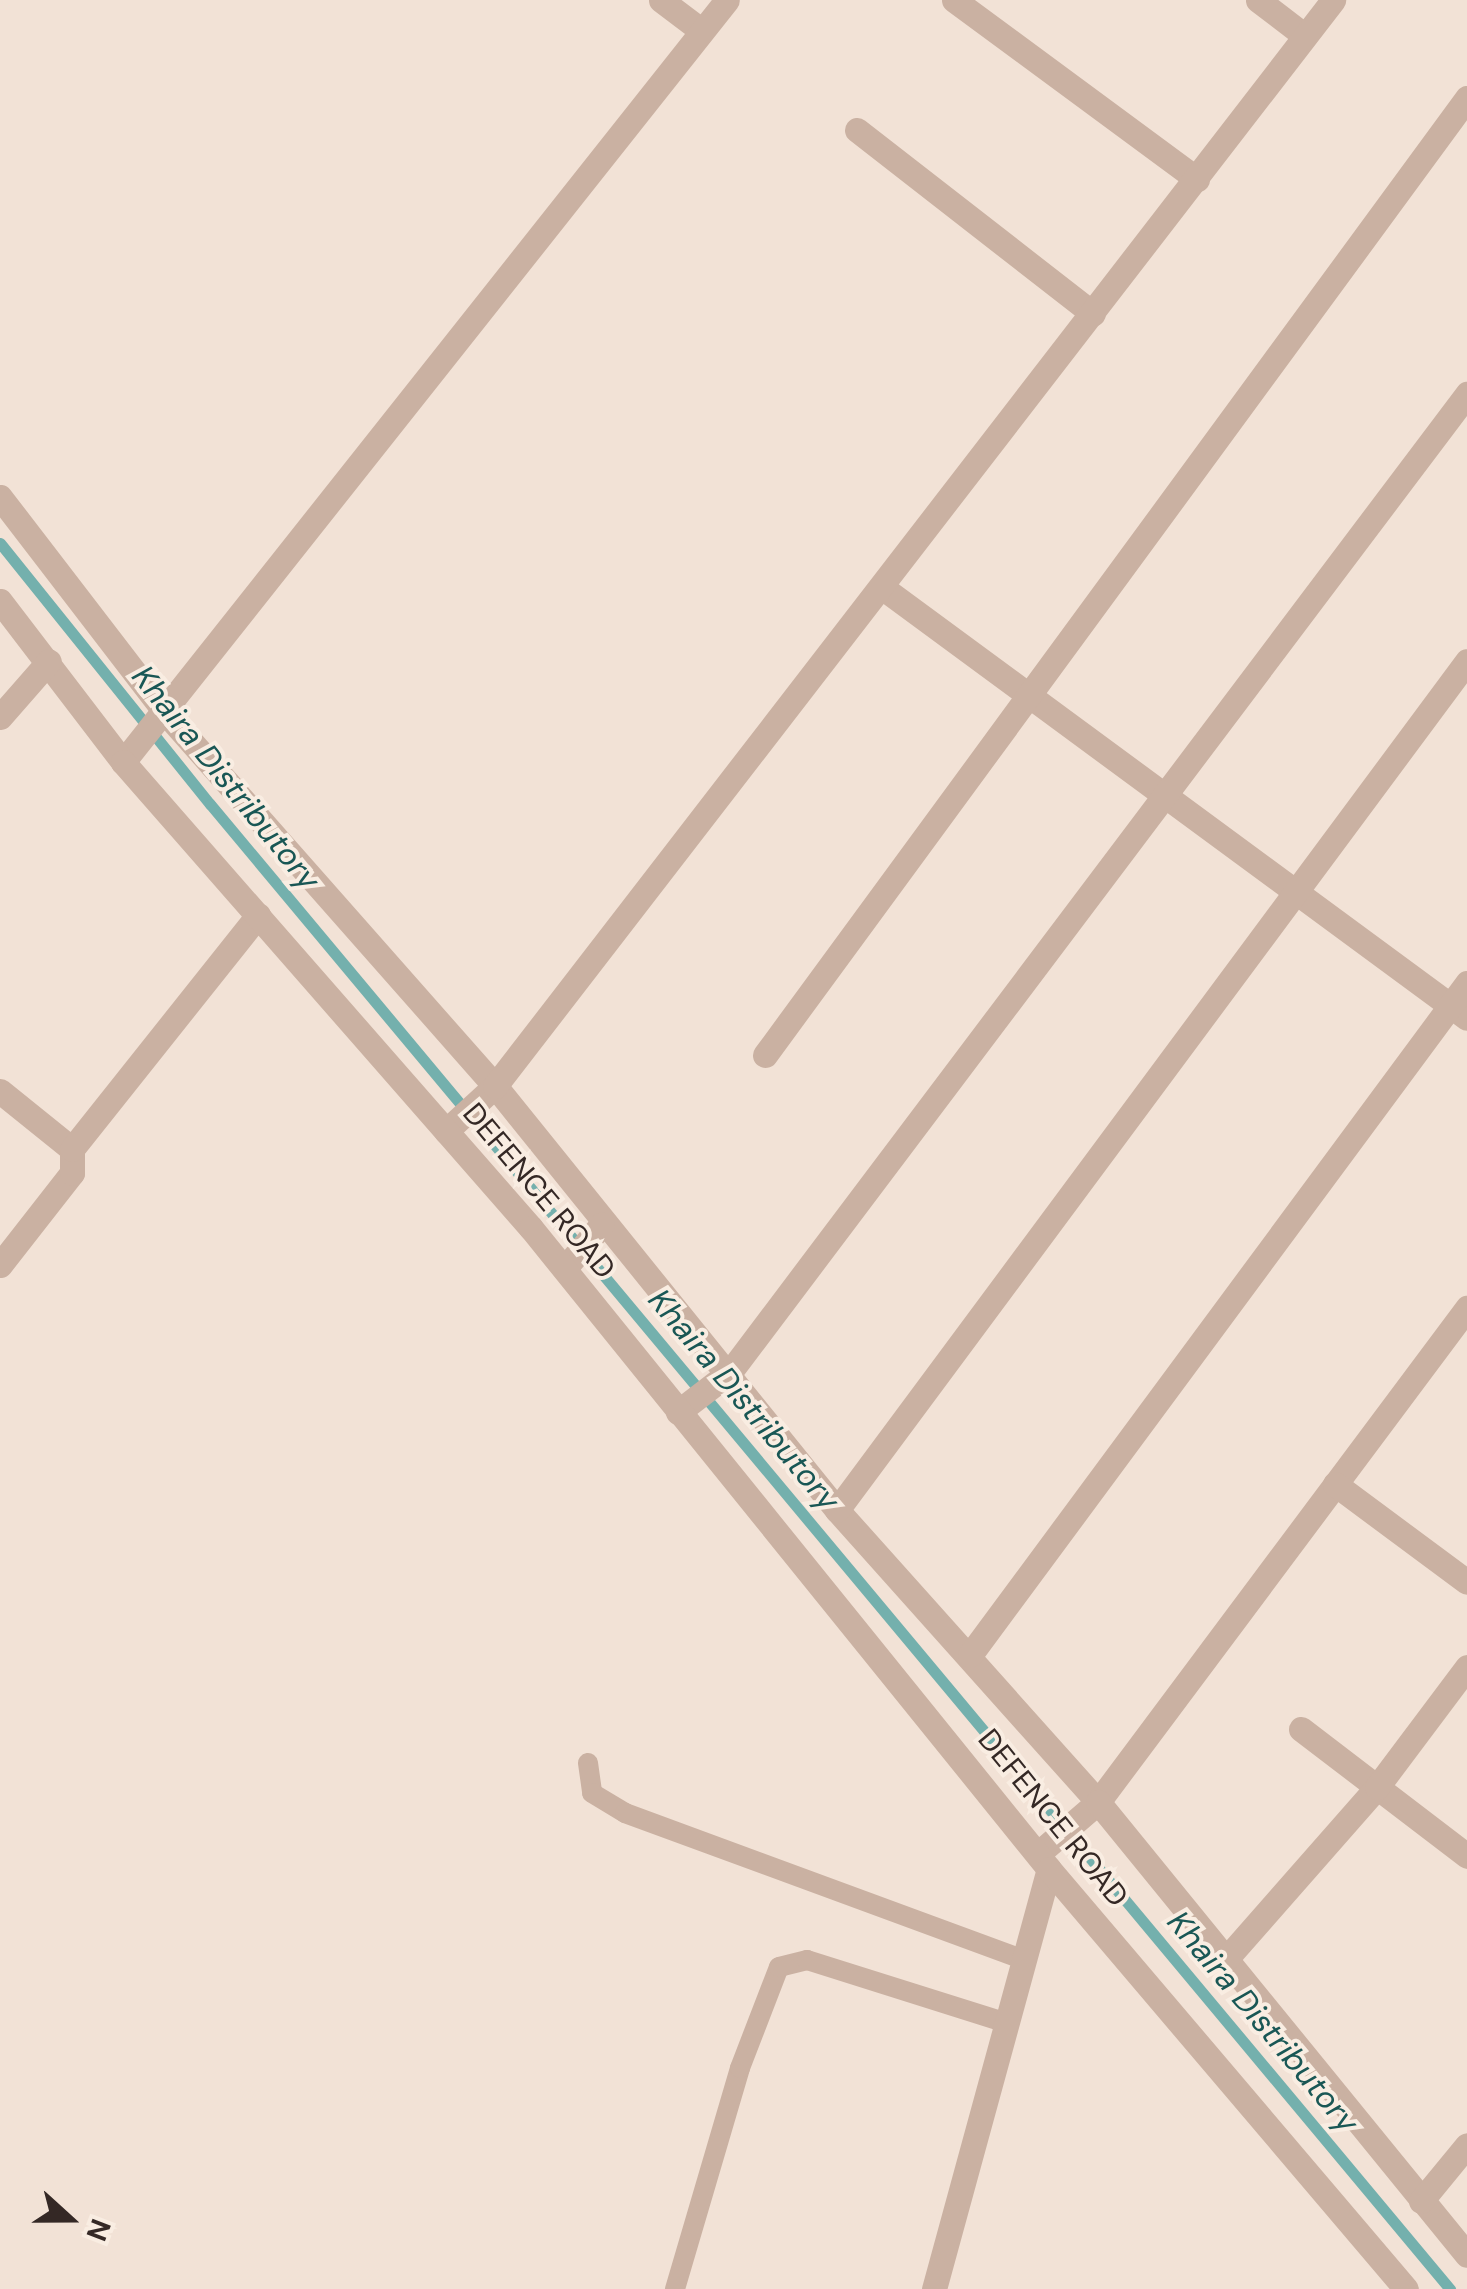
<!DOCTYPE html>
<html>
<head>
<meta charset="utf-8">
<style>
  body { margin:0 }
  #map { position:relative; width:1467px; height:2289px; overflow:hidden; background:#f2e2d6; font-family:"DM Sans",sans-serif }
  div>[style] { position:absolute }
  .stream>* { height:11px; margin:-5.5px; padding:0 5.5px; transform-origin:5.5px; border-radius:5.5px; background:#74b0ad }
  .service>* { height:20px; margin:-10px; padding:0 10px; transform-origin:10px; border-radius:10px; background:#cab1a2 }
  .minor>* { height:25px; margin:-12.5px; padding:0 12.5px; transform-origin:12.5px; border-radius:12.5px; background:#cab1a2 }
  .tertiary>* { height:25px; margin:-12.5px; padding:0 12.5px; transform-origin:12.5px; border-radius:12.5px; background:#cab1a2 }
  span { translate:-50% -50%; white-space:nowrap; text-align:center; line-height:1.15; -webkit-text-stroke:8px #f9ede2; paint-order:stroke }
  .street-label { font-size:30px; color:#342825 }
  .water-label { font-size:32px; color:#195755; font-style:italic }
  .north { position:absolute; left:20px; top:2169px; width:100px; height:100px; -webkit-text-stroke:8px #f9ede2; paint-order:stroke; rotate:111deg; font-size:28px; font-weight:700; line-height:40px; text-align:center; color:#342825 }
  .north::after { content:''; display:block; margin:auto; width:35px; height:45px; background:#342825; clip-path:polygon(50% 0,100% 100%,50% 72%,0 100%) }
</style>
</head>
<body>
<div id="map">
  <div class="stream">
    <div style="left:0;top:543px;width:335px;rotate:51.2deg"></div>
    <div style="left:210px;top:804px;width:1935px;rotate:50.14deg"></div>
  </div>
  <div class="service">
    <div style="left:588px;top:1763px;width:30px;rotate:82deg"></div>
    <div style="left:592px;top:1793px;width:39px;rotate:31deg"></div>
    <div style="left:625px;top:1813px;width:425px;rotate:20.2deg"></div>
    <div style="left:675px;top:2289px;width:230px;rotate:-73.6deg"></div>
    <div style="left:740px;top:2068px;width:108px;rotate:-68.9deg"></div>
    <div style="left:779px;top:1967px;width:29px;rotate:-14deg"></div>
    <div style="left:807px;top:1960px;width:210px;rotate:17.5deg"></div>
  </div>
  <div class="minor">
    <div style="left:661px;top:0;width:51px;rotate:37.1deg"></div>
    <div style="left:954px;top:0;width:302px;rotate:36.4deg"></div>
    <div style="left:1258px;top:0;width:59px;rotate:37.5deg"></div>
    <div style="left:857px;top:130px;width:299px;rotate:37.9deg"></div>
    <div style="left:0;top:497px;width:270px;rotate:52.5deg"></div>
    <div style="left:164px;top:711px;width:500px;rotate:48.57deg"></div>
    <div style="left:495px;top:1086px;width:545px;rotate:51.11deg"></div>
    <div style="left:837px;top:1510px;width:392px;rotate:48.2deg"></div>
    <div style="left:1098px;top:1802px;width:617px;rotate:-53.24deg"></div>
    <div style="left:883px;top:588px;width:725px;rotate:36.36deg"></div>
    <div style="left:123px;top:762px;width:972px;rotate:-51.6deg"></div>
    <div style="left:765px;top:1055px;width:1187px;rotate:-53.74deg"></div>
    <div style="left:0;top:1091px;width:92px;rotate:38.9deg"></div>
    <div style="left:446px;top:1131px;width:67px;rotate:-42.6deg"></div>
    <div style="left:495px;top:1086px;width:1372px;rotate:-52.34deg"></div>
    <div style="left:0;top:1265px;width:117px;rotate:-52deg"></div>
    <div style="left:72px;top:1173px;width:24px;rotate:-90deg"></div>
    <div style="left:72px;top:1149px;width:299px;rotate:-51.5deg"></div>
    <div style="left:565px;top:1268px;width:57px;rotate:-49.9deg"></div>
    <div style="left:678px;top:1412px;width:66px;rotate:-37.6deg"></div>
    <div style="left:730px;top:1372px;width:1225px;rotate:-53deg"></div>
    <div style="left:1335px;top:1484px;width:164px;rotate:36.6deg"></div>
    <div style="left:837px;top:1510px;width:1057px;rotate:-53.42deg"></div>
    <div style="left:970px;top:1655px;width:836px;rotate:-53.51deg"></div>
    <div style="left:1301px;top:1729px;width:209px;rotate:37.4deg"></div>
    <div style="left:1040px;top:1852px;width:77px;rotate:-40.8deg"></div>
    <div style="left:1098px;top:1802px;width:584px;rotate:50.83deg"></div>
    <div style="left:1226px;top:1959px;width:229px;rotate:-48.7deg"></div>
    <div style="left:1377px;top:1787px;width:150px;rotate:-53.1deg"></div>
    <div style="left:1421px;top:2201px;width:72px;rotate:-50.6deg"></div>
    <div style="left:934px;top:2289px;width:435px;rotate:-74.7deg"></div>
  </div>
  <div class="tertiary">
    <div style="left:0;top:601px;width:203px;rotate:52.6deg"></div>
    <div style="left:123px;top:762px;width:619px;rotate:48.8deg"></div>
    <div style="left:531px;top:1228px;width:824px;rotate:51.06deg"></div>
    <div style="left:1049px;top:1869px;width:551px;rotate:49.64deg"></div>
    <div style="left:0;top:717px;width:74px;rotate:-48.8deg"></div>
  </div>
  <div class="street-label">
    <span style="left:539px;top:1191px;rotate:50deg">DEFENCE ROAD</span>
    <span style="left:1053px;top:1818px;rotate:51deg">DEFENCE ROAD</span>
  </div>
  <div class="water-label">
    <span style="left:226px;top:778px;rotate:51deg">Khaira Distributory</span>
    <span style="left:744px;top:1400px;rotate:50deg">Khaira Distributory</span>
    <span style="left:1263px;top:2022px;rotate:50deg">Khaira Distributory</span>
  </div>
  <div class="north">N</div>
</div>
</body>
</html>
